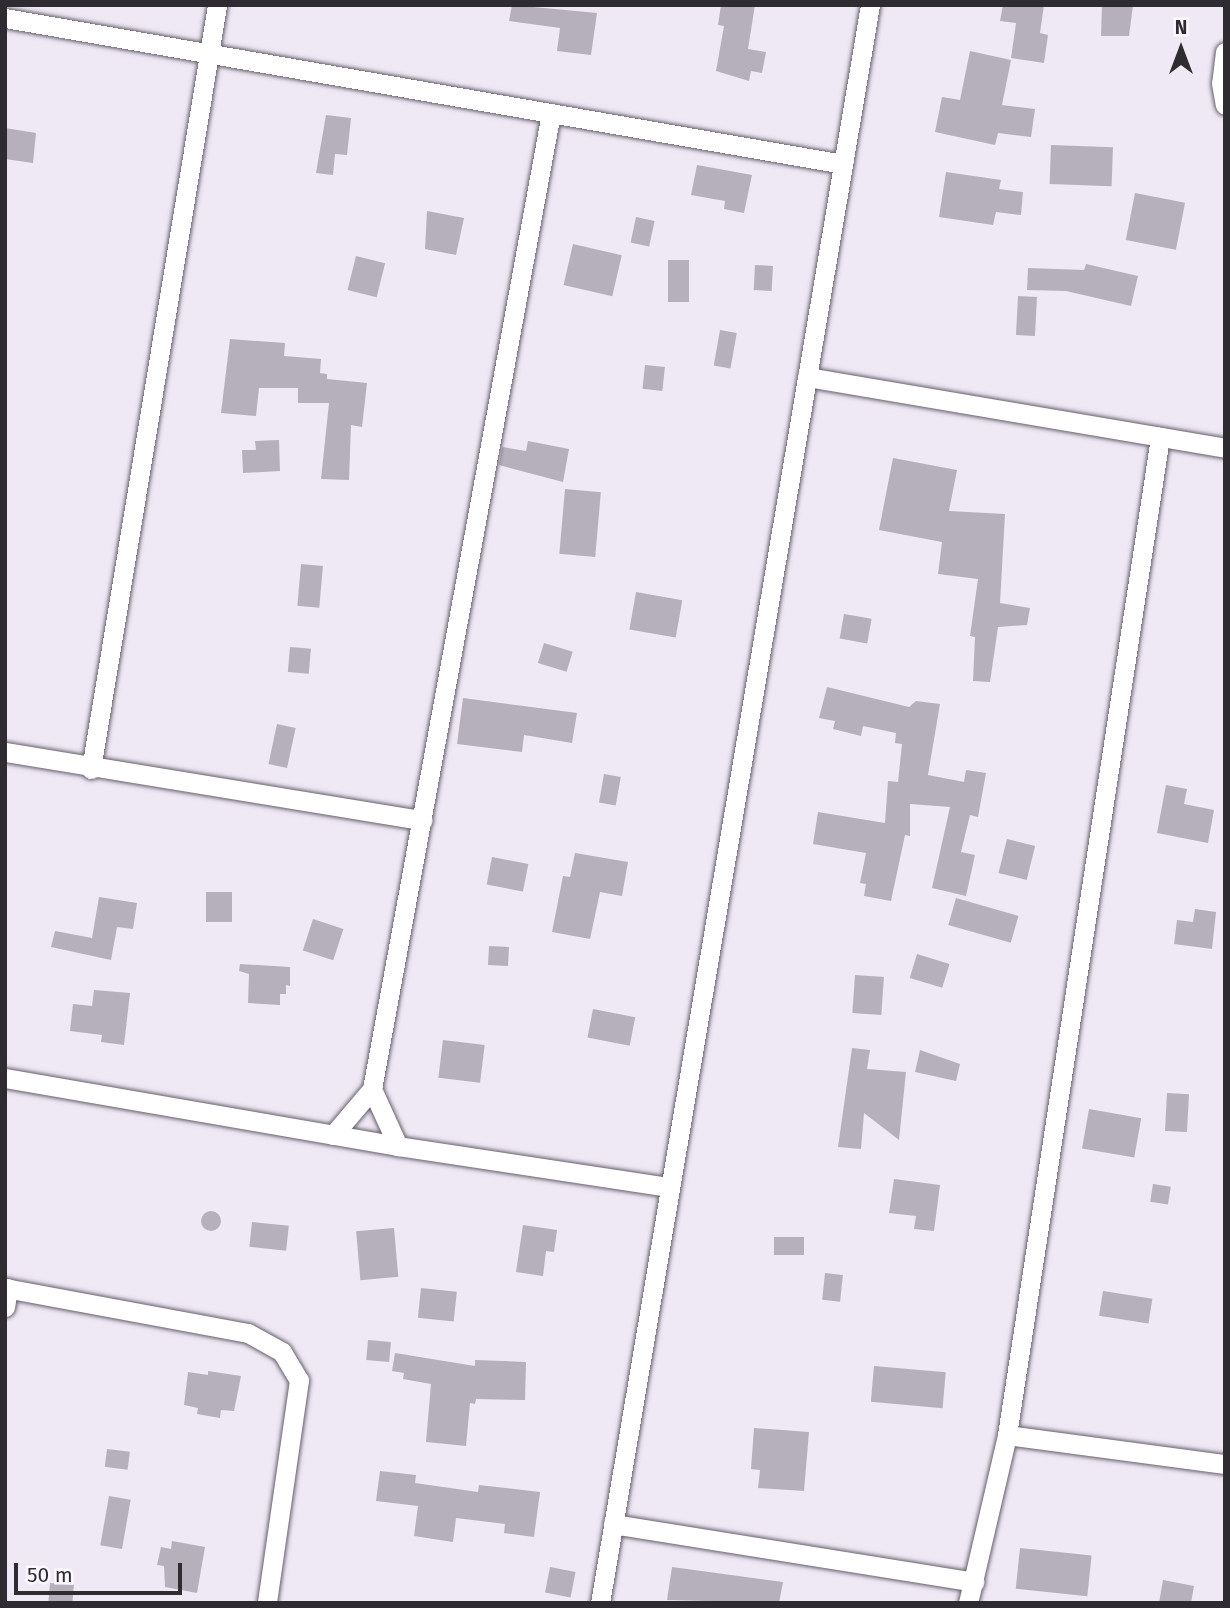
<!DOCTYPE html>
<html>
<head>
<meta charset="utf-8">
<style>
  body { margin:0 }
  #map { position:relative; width:1230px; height:1608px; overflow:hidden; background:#efe8f5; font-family:"Fira Sans",sans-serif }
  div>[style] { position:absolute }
  .building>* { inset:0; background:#b6b0bc; transform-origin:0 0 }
  .round { border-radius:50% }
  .roads { filter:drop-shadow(0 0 2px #655f6a) drop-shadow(0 0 2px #655f6a) }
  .minor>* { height:19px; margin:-9.5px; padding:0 9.5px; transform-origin:9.5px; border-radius:9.5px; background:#fff }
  span { translate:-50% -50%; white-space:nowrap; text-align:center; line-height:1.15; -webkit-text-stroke:5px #fbf7fe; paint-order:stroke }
  .frame { position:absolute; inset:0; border:7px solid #2e2c31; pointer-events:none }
  .north { position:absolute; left:1146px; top:14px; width:70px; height:70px; -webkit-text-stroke:5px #fbf7fe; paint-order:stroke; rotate:0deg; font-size:19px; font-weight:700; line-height:28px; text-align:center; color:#2e2c31 }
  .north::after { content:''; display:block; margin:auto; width:24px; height:32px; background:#2e2c31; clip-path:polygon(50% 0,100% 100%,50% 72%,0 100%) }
  .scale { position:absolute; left:14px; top:1563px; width:168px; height:32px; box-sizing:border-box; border:4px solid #2e2c31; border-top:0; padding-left:9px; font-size:21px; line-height:24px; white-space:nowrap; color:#2e2c31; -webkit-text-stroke:5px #fbf7fe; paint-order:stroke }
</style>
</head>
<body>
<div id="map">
  <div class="building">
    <div style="clip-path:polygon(512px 5px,597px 13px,591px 55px,557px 51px,560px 28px,509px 21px)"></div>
    <div style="clip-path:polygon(721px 5px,755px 5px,748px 49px,766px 52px,762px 73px,751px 71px,749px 81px,716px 71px,724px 26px,718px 25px)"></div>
    <div style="clip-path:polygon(1003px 5px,1044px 5px,1040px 33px,1048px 35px,1044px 63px,1011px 58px,1016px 23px,1000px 21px)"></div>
    <div style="clip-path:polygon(1102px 5px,1133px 5px,1129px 36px,1101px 36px)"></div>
    <div style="clip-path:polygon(970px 51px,1011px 60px,1002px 105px,1035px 109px,1031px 137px,998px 133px,995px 145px,935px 132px,942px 97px,960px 100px)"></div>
    <div style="clip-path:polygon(326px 115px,351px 118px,347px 155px,335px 154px,333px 175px,316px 173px)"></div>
    <div style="clip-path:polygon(5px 128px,36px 133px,33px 163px,5px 159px)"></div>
    <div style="left:1051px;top:145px;width:62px;height:39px;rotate:2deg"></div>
    <div style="clip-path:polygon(697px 165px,752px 175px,744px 213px,724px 209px,725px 201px,691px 195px)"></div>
    <div style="clip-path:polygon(946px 172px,1001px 180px,999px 189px,1023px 192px,1021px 215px,996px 212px,993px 225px,939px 217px)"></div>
    <div style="left:1135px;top:193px;width:51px;height:48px;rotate:11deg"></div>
    <div style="clip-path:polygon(427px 211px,464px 218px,456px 255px,425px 249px)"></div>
    <div style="left:636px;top:217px;width:19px;height:26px;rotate:12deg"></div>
    <div style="left:573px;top:244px;width:50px;height:42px;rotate:13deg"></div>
    <div style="left:356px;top:256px;width:30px;height:35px;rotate:14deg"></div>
    <div style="left:689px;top:260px;width:42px;height:21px;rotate:90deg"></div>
    <div style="clip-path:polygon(1086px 264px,1138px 276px,1131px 306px,1066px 291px,1027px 290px,1028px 268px,1084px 270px)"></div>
    <div style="left:755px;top:265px;width:18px;height:25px;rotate:3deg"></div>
    <div style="left:1018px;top:296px;width:19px;height:39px;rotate:3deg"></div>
    <div style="left:720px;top:330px;width:17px;height:36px;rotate:10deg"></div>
    <div style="clip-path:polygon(230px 339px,285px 343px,284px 356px,321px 359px,320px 373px,327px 374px,327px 379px,367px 383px,362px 427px,351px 425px,349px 480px,321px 479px,329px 403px,298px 403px,298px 388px,259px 388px,256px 416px,221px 413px)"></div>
    <div style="left:645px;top:365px;width:20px;height:24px;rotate:6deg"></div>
    <div style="clip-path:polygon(279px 440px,280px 471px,243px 473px,242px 450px,256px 450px,255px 441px)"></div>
    <div style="clip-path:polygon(528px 441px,569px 449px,563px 482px,499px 465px,502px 447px,526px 451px)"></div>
    <div style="clip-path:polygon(893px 458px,957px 470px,949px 511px,1005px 514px,1000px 603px,1030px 608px,1027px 625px,998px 627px,990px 682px,973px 681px,975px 637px,970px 636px,978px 579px,938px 574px,942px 542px,879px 530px)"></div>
    <div style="left:565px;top:489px;width:36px;height:65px;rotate:5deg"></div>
    <div style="left:301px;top:564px;width:22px;height:42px;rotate:5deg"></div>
    <div style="left:636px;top:592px;width:47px;height:38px;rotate:10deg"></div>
    <div style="left:844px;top:614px;width:28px;height:25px;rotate:10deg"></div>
    <div style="left:544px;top:643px;width:30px;height:21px;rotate:17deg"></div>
    <div style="left:290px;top:647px;width:21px;height:25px;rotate:5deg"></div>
    <div style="clip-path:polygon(827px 687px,909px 707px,916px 701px,940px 704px,928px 775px,964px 782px,966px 770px,986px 773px,978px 817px,970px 815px,961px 852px,975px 855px,966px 896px,932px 888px,950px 807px,910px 804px,910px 836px,905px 835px,891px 901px,864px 896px,866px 884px,860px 883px,866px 853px,813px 844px,818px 812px,885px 823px,888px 781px,898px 782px,902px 744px,895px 743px,896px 733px,863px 726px,861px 736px,833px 729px,835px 721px,819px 718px)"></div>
    <div style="clip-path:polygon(463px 698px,577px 713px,572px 743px,524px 735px,522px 752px,457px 744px)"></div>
    <div style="left:277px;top:724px;width:19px;height:41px;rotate:12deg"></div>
    <div style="left:604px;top:774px;width:17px;height:29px;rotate:10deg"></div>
    <div style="clip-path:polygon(1166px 785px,1187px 789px,1184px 804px,1214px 810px,1208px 843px,1157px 833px)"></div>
    <div style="left:1007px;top:839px;width:29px;height:35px;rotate:14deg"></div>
    <div style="clip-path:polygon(575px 853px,628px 862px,622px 896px,600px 892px,590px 939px,552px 932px,563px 876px,570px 877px)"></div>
    <div style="left:492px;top:857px;width:37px;height:28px;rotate:11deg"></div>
    <div style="left:206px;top:892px;width:26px;height:30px"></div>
    <div style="clip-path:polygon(99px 897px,137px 903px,133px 929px,117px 927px,111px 960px,51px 947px,55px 931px,92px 938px)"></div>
    <div style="left:956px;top:898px;width:65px;height:28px;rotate:16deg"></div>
    <div style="clip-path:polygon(1195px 909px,1216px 912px,1212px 949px,1174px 944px,1177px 920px,1193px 922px)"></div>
    <div style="left:313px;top:919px;width:32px;height:33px;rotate:18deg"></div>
    <div style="left:489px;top:946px;width:20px;height:19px;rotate:3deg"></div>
    <div style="left:917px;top:954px;width:34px;height:25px;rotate:17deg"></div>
    <div style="clip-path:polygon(240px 964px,290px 967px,290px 986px,286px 985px,286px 994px,280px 994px,280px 1005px,248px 1003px,249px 974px,239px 971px)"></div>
    <div style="left:855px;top:975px;width:29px;height:38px;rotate:4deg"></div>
    <div style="clip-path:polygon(94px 990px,130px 993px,124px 1045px,101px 1042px,102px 1035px,70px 1031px,73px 1004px,92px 1006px)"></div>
    <div style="left:593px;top:1009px;width:43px;height:29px;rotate:11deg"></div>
    <div style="left:443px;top:1040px;width:42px;height:38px;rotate:7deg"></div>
    <div style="clip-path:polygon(852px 1048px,870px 1050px,867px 1069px,906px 1072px,899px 1140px,864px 1113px,861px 1149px,838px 1147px)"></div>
    <div style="clip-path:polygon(920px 1050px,960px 1064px,956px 1081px,915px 1072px)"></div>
    <div style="left:1167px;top:1093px;width:22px;height:38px;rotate:3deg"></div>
    <div style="left:1089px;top:1109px;width:53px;height:40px;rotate:10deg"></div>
    <div style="clip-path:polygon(894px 1179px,940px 1185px,934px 1231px,914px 1229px,916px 1216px,889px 1213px)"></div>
    <div style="left:1153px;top:1184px;width:18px;height:18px;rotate:9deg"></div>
    <div class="round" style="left:201px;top:1211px;width:20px;height:20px"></div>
    <div style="left:252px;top:1222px;width:37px;height:25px;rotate:6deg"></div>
    <div style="clip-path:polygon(523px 1225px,557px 1230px,554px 1252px,546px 1251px,543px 1276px,516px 1272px)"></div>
    <div style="left:394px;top:1228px;width:49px;height:38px;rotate:85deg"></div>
    <div style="left:774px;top:1237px;width:30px;height:18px"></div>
    <div style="left:825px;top:1273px;width:18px;height:27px;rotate:6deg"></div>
    <div style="left:421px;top:1288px;width:36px;height:30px;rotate:6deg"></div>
    <div style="left:1103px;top:1291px;width:50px;height:25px;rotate:9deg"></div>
    <div style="left:368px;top:1340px;width:23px;height:20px;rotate:5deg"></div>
    <div style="clip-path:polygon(395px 1353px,475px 1366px,475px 1360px,526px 1362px,525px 1400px,476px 1399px,475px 1404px,470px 1403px,466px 1446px,426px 1442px,431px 1384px,403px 1379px,404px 1373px,392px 1371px)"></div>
    <div style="left:874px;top:1366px;width:72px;height:36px;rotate:5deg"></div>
    <div style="clip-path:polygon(208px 1371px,241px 1376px,234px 1411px,221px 1410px,220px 1418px,197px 1414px,198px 1408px,184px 1405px,188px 1372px,208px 1375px)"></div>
    <div style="clip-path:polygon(754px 1428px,809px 1432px,804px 1491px,758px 1488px,760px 1470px,751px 1469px)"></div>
    <div style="left:107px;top:1449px;width:23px;height:18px;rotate:7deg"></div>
    <div style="clip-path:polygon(380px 1471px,416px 1475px,415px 1483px,478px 1492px,479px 1485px,540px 1492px,534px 1537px,504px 1533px,505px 1524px,456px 1518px,453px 1542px,414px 1536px,418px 1506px,376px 1501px)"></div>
    <div style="left:109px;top:1496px;width:22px;height:50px;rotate:10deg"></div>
    <div style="clip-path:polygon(172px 1541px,205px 1547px,197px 1593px,165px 1587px,164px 1566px,157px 1565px,161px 1547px,171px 1549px)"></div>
    <div style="left:1020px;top:1548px;width:72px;height:41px;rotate:6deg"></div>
    <div style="left:550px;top:1567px;width:26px;height:26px;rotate:11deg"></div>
    <div style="clip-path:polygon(672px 1567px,783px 1582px,779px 1603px,667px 1600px)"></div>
    <div style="clip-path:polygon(1163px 1580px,1194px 1586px,1191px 1603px,1159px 1603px)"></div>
    <div style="left:50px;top:1583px;width:24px;height:20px;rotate:5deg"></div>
  </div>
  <div class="roads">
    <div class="minor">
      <div style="left:5px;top:18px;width:851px;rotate:9.88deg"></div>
      <div style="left:1225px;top:52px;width:31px;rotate:97deg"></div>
      <div style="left:1221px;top:83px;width:22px;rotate:80deg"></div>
      <div style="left:807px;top:377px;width:424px;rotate:9.6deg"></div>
      <div style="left:5px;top:752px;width:423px;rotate:9.3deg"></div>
      <div style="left:91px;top:769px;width:774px;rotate:-80.63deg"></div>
      <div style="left:5px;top:1078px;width:399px;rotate:9.8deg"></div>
      <div style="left:398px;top:1146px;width:275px;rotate:8.6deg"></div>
      <div style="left:372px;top:1089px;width:63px;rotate:65.5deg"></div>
      <div style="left:333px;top:1135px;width:60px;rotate:-49.7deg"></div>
      <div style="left:372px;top:1089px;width:992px;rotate:-79.61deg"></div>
      <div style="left:5px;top:1288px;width:247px;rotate:10.5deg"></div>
      <div style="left:248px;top:1333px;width:39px;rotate:29deg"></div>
      <div style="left:282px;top:1352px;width:33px;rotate:59deg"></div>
      <div style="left:299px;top:1380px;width:225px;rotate:98.2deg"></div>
      <div style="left:5px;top:1307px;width:19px;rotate:-81deg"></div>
      <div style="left:1007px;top:1435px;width:220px;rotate:7.6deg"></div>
      <div style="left:613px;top:1524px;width:366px;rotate:9.1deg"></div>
      <div style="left:600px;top:1603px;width:1621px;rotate:-80.41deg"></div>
      <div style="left:968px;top:1603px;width:172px;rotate:-76.9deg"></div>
      <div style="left:1007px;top:1435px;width:1010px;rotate:-81.28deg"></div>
    </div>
  </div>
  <div class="frame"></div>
  <div class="north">N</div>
  <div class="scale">50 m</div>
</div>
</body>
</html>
